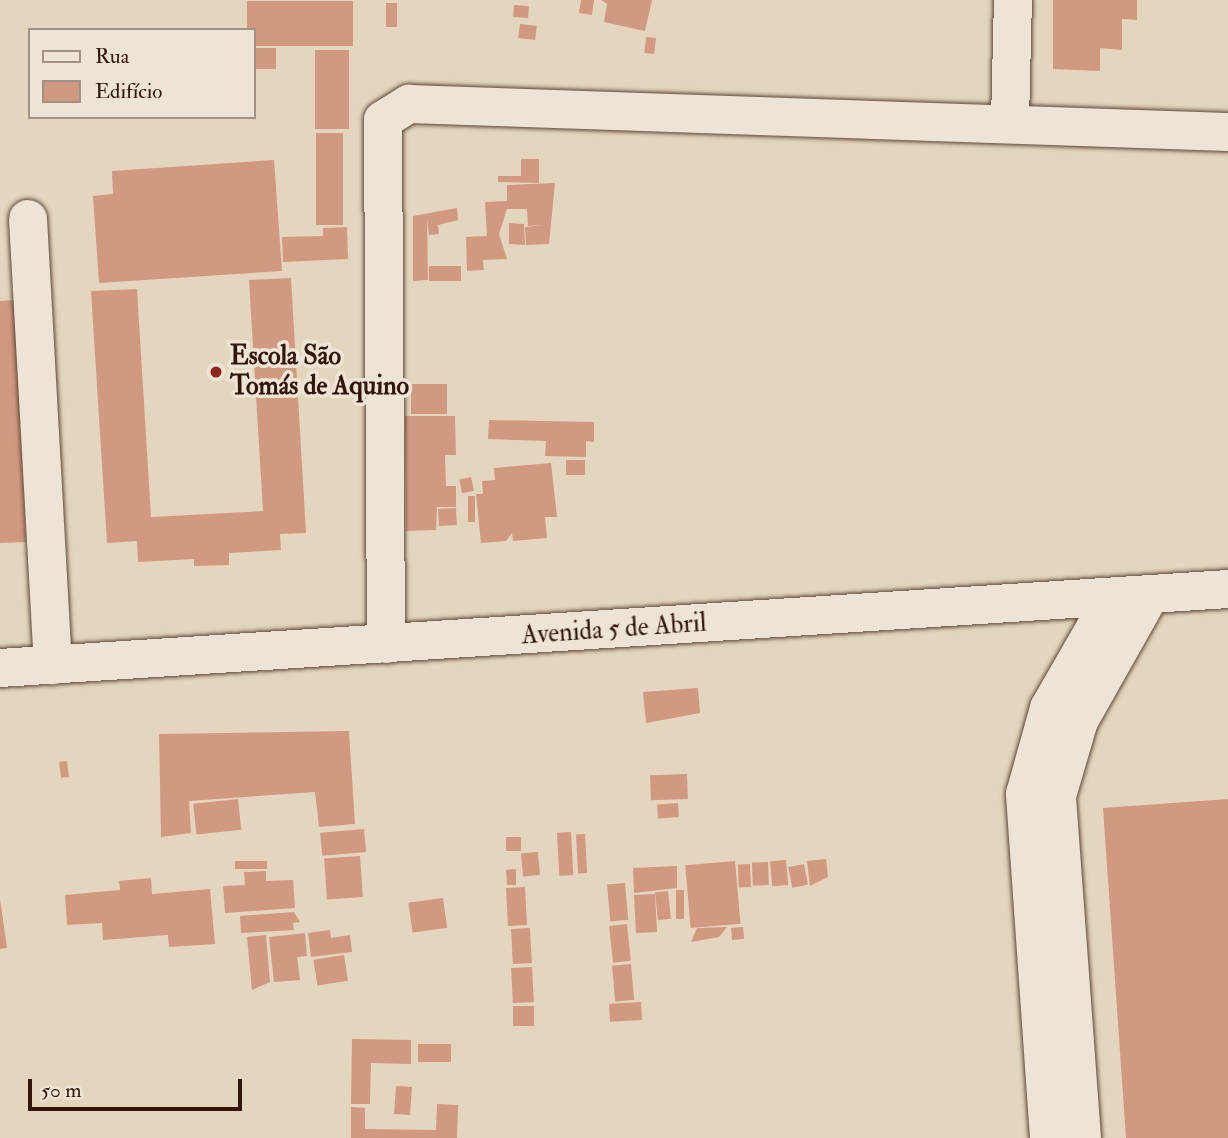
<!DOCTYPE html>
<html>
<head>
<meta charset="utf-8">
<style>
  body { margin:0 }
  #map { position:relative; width:1228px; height:1138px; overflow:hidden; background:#e4d5be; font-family:"IM FELL Double Pica",serif }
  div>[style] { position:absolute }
  .building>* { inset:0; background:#d29981; transform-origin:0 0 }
  .roads { filter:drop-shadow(0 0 2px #5e4636) drop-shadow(0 0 2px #5e4636) }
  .minor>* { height:38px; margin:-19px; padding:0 19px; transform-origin:19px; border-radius:19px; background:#ede4d5 }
  .dots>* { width:19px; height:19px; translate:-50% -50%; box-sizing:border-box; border:4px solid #ede4d5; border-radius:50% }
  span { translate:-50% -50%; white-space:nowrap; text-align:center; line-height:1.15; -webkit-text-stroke:7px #ede4d5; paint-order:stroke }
  .poi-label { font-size:26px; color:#311609; font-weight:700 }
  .left { translate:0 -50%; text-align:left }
  .street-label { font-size:26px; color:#311609 }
  .legend { position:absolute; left:28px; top:28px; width:228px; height:91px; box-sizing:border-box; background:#ede4d5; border:2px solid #a29283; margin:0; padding:9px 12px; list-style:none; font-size:21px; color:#311609 }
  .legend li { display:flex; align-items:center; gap:14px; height:35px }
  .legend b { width:35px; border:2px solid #a29283 }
  .scale { position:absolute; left:28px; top:1079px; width:214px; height:32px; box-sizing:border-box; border:4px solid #311609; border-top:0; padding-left:9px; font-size:21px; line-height:24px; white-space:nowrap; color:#311609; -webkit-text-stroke:5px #ede4d5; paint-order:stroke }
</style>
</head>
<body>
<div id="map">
  <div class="building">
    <div style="clip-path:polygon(581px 0,594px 0,592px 15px,579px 13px)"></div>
    <div style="clip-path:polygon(601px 0,652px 0,645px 31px,604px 22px,607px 4px)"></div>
    <div style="clip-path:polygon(1053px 0,1137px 0,1137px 20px,1122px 19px,1122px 50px,1100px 48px,1100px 71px,1053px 69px)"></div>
    <div style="left:247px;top:1px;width:106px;height:45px"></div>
    <div style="left:386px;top:3px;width:11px;height:24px"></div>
    <div style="left:514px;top:5px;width:15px;height:12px;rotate:4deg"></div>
    <div style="left:520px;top:24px;width:17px;height:14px;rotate:7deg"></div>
    <div style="left:646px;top:37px;width:10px;height:16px;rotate:6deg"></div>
    <div style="left:276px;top:48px;width:21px;height:22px;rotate:90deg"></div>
    <div style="left:315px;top:50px;width:34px;height:79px"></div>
    <div style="left:316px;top:133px;width:27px;height:92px"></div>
    <div style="clip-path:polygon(521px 159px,539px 159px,539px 183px,498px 182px,498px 176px,521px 176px)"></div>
    <div style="clip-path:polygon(274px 160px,282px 271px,99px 283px,93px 196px,113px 194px,112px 171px)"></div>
    <div style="clip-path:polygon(555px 183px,549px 244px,526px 245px,525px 227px,544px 225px,528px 226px,527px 209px,507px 209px,499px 234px,507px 259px,483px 260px,484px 270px,467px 271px,466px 237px,487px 236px,485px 202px,507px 201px,507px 185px)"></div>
    <div style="clip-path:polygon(457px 208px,458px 220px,438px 225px,439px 234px,429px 235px,427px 219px,428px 280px,413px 281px,413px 216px)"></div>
    <div style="clip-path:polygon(509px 223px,524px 224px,525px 245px,509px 244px)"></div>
    <div style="clip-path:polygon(347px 227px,348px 259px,283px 262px,282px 237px,323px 236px,323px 228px)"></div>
    <div style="left:429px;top:266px;width:32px;height:15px"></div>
    <div style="clip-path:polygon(291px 278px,306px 533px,280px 534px,281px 550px,229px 553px,229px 565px,194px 566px,194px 559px,138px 562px,137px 541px,107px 543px,91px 291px,137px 289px,151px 517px,263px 511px,249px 280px)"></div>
    <div style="clip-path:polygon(14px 300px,26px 542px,0 543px,0 301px)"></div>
    <div style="left:411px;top:384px;width:36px;height:30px"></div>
    <div style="clip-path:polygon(405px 416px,455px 416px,456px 455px,445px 455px,446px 486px,456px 486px,456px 507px,437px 507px,436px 530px,406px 531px)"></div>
    <div style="clip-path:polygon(489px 420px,594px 422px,594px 442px,586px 441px,586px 457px,545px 456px,546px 441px,488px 439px)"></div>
    <div style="left:585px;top:460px;width:15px;height:19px;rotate:90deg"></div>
    <div style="clip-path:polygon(551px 463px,557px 517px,545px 517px,547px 538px,513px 541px,512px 533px,506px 541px,481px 543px,476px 494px,483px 494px,482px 481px,495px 480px,494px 468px)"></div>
    <div style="left:471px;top:477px;width:14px;height:12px;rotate:78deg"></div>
    <div style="left:468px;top:496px;width:7px;height:26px"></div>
    <div style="left:456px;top:508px;width:17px;height:18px;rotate:87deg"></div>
    <div style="clip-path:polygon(698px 688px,700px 713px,646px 723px,643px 692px)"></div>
    <div style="clip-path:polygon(349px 731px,355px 824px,319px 827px,315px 792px,189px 801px,191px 833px,161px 837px,159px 734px)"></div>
    <div style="left:67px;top:761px;width:16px;height:8px;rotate:83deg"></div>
    <div style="left:687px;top:774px;width:25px;height:37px;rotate:88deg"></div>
    <div style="left:238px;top:799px;width:31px;height:45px;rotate:84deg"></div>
    <div style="clip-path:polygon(1228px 799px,1228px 1138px,1126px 1138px,1103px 808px)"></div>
    <div style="left:678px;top:803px;width:14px;height:21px;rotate:86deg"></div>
    <div style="left:364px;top:829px;width:23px;height:44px;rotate:85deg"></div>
    <div style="left:571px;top:832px;width:43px;height:14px;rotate:87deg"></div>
    <div style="left:585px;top:834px;width:39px;height:9px;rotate:87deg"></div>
    <div style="left:521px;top:837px;width:14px;height:15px;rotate:90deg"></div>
    <div style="left:538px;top:852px;width:23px;height:17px;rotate:85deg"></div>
    <div style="left:360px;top:856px;width:41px;height:36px;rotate:86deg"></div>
    <div style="clip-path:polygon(826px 859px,828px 877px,810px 886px,807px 861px)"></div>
    <div style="left:786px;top:860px;width:25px;height:16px;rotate:85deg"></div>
    <div style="left:267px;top:861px;width:8px;height:32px;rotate:90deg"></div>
    <div style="left:735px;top:861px;width:63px;height:50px;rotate:85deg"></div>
    <div style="left:768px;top:862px;width:23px;height:16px;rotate:88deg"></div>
    <div style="left:750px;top:864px;width:23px;height:12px;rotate:88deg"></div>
    <div style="left:804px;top:864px;width:21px;height:16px;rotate:79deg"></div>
    <div style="clip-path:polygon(677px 866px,677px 888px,634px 893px,633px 868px)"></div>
    <div style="clip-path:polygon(516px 869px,516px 885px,507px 885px,506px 870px)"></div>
    <div style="clip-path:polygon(266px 871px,266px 881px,293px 880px,295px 908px,225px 913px,223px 886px,245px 885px,244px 872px)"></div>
    <div style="clip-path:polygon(151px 878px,152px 894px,210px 889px,215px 944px,169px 947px,168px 935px,103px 940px,102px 923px,67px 925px,65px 895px,120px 890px,119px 881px)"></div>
    <div style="left:625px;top:883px;width:37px;height:18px;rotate:85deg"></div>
    <div style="left:525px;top:887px;width:38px;height:19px;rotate:87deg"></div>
    <div style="left:676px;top:890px;width:8px;height:29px"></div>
    <div style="left:668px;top:891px;width:28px;height:13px;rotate:84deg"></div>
    <div style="left:655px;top:894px;width:38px;height:21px;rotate:87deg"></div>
    <div style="left:443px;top:898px;width:30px;height:35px;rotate:82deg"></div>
    <div style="clip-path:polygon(0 899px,7px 948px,0 949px)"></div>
    <div style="clip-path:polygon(294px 912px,300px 922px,293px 923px,294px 930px,241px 933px,240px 916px)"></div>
    <div style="left:627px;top:924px;width:37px;height:18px;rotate:84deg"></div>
    <div style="clip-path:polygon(727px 927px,719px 937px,691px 942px,697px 928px)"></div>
    <div style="left:743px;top:927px;width:12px;height:12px;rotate:85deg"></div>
    <div style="left:530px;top:928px;width:35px;height:19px;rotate:87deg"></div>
    <div style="clip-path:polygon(330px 930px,331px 938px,350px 935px,352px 952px,311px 957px,308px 933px)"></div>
    <div style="clip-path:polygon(305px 933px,307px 956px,297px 957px,300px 980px,274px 982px,269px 937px)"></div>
    <div style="clip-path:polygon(266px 935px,270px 982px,252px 990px,247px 937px)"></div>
    <div style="left:344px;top:955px;width:26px;height:31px;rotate:81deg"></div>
    <div style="left:631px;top:964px;width:36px;height:19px;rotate:85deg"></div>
    <div style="left:532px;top:967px;width:35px;height:21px;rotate:87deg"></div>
    <div style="left:641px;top:1002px;width:18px;height:32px;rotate:87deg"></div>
    <div style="left:513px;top:1006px;width:21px;height:20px"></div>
    <div style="clip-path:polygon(352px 1039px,411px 1040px,411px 1064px,371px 1063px,370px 1104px,351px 1104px)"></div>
    <div style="left:418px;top:1044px;width:33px;height:18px"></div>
    <div style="left:396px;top:1086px;width:16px;height:28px;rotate:4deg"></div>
    <div style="clip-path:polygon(437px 1104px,458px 1105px,457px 1138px,351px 1138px,351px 1107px,365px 1108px,365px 1129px,436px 1130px)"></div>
  </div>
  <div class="roads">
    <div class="minor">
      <div style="left:1010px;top:121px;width:121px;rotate:-88.6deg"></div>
      <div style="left:28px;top:219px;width:447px;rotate:86.8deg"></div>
      <div style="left:386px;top:644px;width:524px;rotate:-90.33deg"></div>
      <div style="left:383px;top:120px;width:31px;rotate:-32deg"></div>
      <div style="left:409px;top:104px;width:819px;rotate:1.96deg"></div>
      <div style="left:0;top:668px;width:1231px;rotate:-3.68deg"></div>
      <div style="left:1049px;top:1138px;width:345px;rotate:-94deg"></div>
      <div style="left:1025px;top:794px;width:89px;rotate:-74.4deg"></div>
      <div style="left:1049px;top:708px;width:125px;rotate:-60.1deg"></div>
      <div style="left:1082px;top:1138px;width:343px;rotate:-94.2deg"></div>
      <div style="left:1057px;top:796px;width:78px;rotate:-73.7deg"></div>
      <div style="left:1079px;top:721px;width:145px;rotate:-60.6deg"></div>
    </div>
  </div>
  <div class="dots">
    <div style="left:216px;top:372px;background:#8f2418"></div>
  </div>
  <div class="poi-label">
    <span class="left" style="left:230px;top:372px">Escola São<br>Tomás de Aquino</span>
  </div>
  <div class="street-label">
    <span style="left:614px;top:630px;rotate:-4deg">Avenida 5 de Abril</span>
  </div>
  <ul class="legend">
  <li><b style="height:9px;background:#ede4d5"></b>Rua</li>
  <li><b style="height:19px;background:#d29981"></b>Edifício</li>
  </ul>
  <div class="scale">50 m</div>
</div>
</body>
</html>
